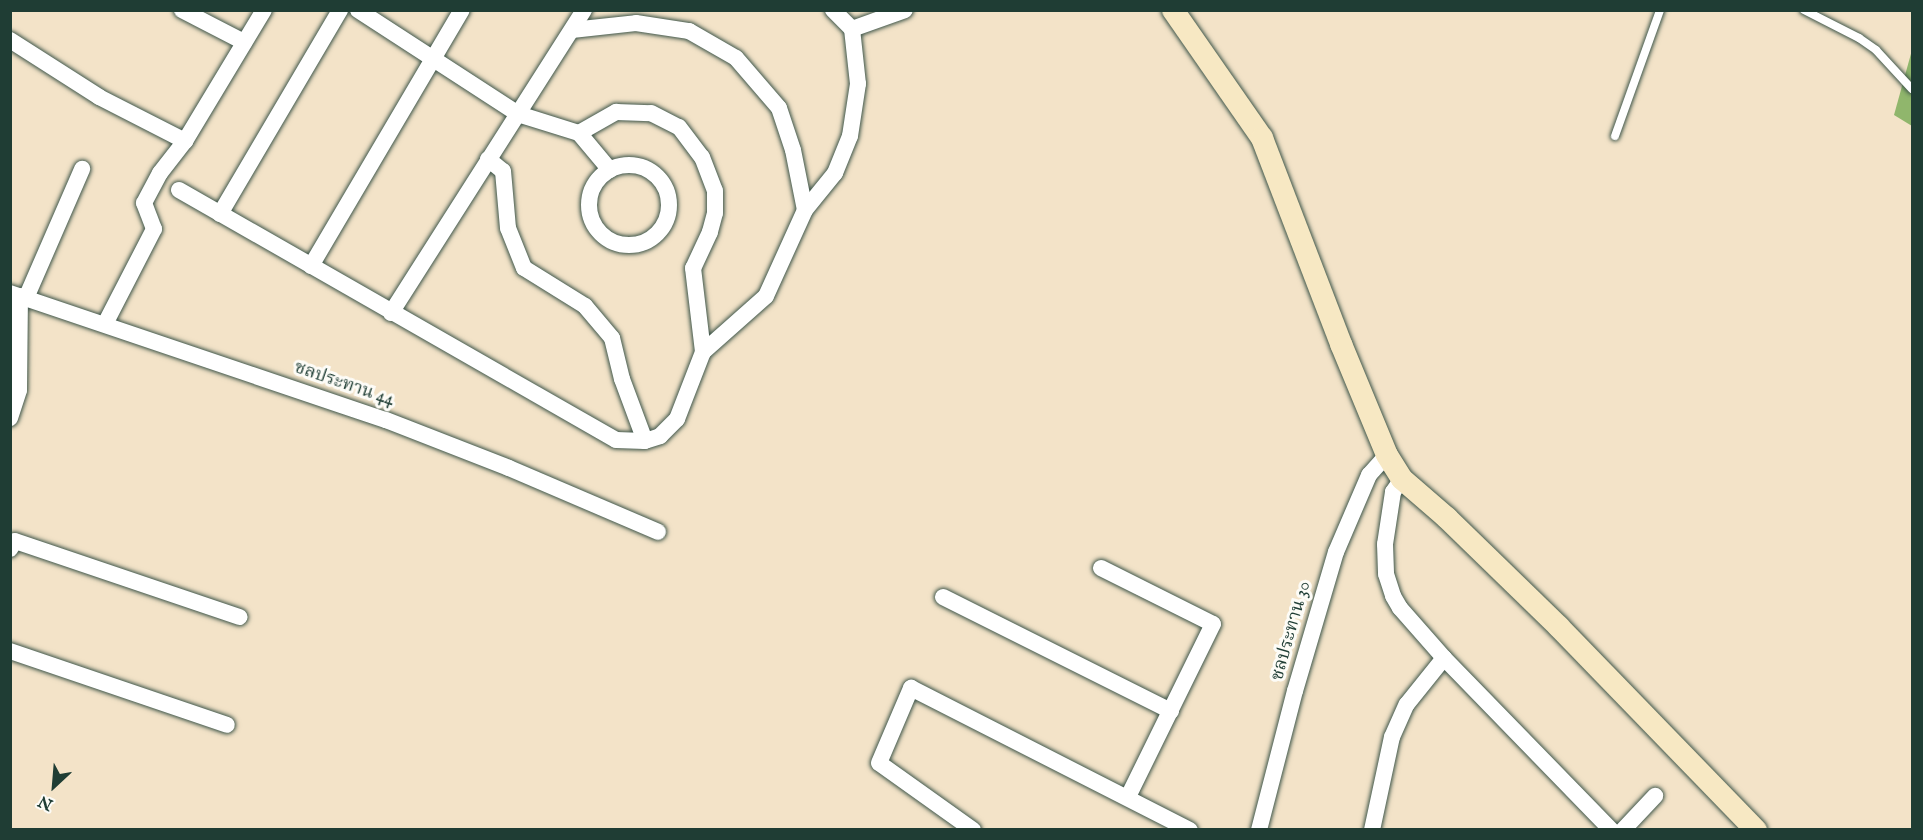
<!DOCTYPE html>
<html>
<head>
<meta charset="utf-8">
<style>
  body { margin:0 }
  #map { position:relative; width:1923px; height:840px; overflow:hidden; background:#f3e3c8; font-family:"IM FELL English","Noto Serif Thai",serif }
  div>[style] { position:absolute }
  .forest>* { inset:0; background:#90b66c }
  .roads { filter:drop-shadow(0 0 2px #3f564a) drop-shadow(0 0 2px #3f564a) }
  .lane>* { height:8px; margin:-4px; padding:0 4px; transform-origin:4px; border-radius:4px; background:#fff }
  .street>* { height:16px; margin:-8px; padding:0 8px; transform-origin:8px; border-radius:8px; background:#fff }
  .street>.ring { margin:-8px; padding:0; box-sizing:content-box; background:none; border:16px solid #fff; border-radius:50% }
  .secondary>* { height:22px; margin:-11px; padding:0 11px; transform-origin:11px; border-radius:11px; background:#f7e8c3 }
  span { translate:-50% -50%; white-space:nowrap; text-align:center; line-height:1.15; -webkit-text-stroke:6px #fdfcf7; paint-order:stroke }
  .street-label { font-size:18px; color:#1f3d34 }
  .frame { position:absolute; inset:0; border:12px solid #1f3d34; pointer-events:none }
  .north { position:absolute; left:24px; top:756px; width:60px; height:60px; -webkit-text-stroke:4px #fdfcf7; paint-order:stroke; rotate:206deg; font-size:16px; font-weight:700; line-height:24px; text-align:center; color:#1f3d34 }
  .north::after { content:''; display:block; margin:auto; width:21px; height:27px; background:#1f3d34; clip-path:polygon(50% 0,100% 100%,50% 72%,0 100%) }
</style>
</head>
<body>
<div id="map">
  <div class="forest">
    <div style="clip-path:polygon(1912px 50px,1912px 126px,1894px 115px)"></div>
  </div>
  <div class="roads">
    <div class="lane">
      <div style="left:1804px;top:10px;width:62px;rotate:27deg"></div>
      <div style="left:1859px;top:38px;width:21px;rotate:35deg"></div>
      <div style="left:1876px;top:50px;width:53px;rotate:47.3deg"></div>
      <div style="left:1615px;top:136px;width:134px;rotate:-70.3deg"></div>
    </div>
    <div class="street">
      <div style="left:182px;top:10px;width:70px;rotate:27.3deg"></div>
      <div style="left:358px;top:10px;width:191px;rotate:33deg"></div>
      <div style="left:518px;top:114px;width:64px;rotate:17.3deg"></div>
      <div style="left:579px;top:133px;width:48px;rotate:50deg"></div>
      <div style="left:852px;top:29px;width:56px;rotate:-19.7deg"></div>
      <div style="left:572px;top:30px;width:64px;rotate:-6.2deg"></div>
      <div style="left:636px;top:23px;width:54px;rotate:8.6deg"></div>
      <div style="left:689px;top:31px;width:54px;rotate:29.9deg"></div>
      <div style="left:736px;top:58px;width:66px;rotate:49.3deg"></div>
      <div style="left:779px;top:108px;width:44px;rotate:71.6deg"></div>
      <div style="left:793px;top:150px;width:61px;rotate:78.7deg"></div>
      <div style="left:10px;top:40px;width:106px;rotate:32.6deg"></div>
      <div style="left:99px;top:97px;width:97px;rotate:27.1deg"></div>
      <div style="left:579px;top:133px;width:43px;rotate:-29.6deg"></div>
      <div style="left:616px;top:112px;width:35px;rotate:2deg"></div>
      <div style="left:651px;top:113px;width:31px;rotate:27deg"></div>
      <div style="left:679px;top:127px;width:38px;rotate:53deg"></div>
      <div style="left:702px;top:157px;width:36px;rotate:69deg"></div>
      <div style="left:715px;top:191px;width:22px;rotate:90deg"></div>
      <div style="left:715px;top:213px;width:20px;rotate:105deg"></div>
      <div style="left:710px;top:232px;width:40px;rotate:115deg"></div>
      <div style="left:693px;top:268px;width:85px;rotate:83.2deg"></div>
      <div style="left:488px;top:159px;width:19px;rotate:39deg"></div>
      <div style="left:503px;top:171px;width:57px;rotate:85deg"></div>
      <div style="left:508px;top:228px;width:43px;rotate:68.2deg"></div>
      <div style="left:524px;top:268px;width:72px;rotate:31.9deg"></div>
      <div style="left:585px;top:306px;width:42px;rotate:49.8deg"></div>
      <div style="left:612px;top:338px;width:42px;rotate:76.3deg"></div>
      <div style="left:622px;top:379px;width:66px;rotate:69.6deg"></div>
      <div class="ring" style="left:589px;top:165px;width:64px;height:64px"></div>
      <div style="left:179px;top:190px;width:503px;rotate:29.77deg"></div>
      <div style="left:616px;top:440px;width:29px;rotate:2deg"></div>
      <div style="left:645px;top:441px;width:16px;rotate:-18deg"></div>
      <div style="left:660px;top:436px;width:24px;rotate:-45deg"></div>
      <div style="left:677px;top:419px;width:72px;rotate:-68.8deg"></div>
      <div style="left:703px;top:352px;width:84px;rotate:-41.6deg"></div>
      <div style="left:766px;top:296px;width:94px;rotate:-65.6deg"></div>
      <div style="left:805px;top:210px;width:48px;rotate:-51deg"></div>
      <div style="left:835px;top:173px;width:40px;rotate:-68deg"></div>
      <div style="left:850px;top:136px;width:53px;rotate:-81.3deg"></div>
      <div style="left:858px;top:84px;width:55px;rotate:-96.2deg"></div>
      <div style="left:852px;top:29px;width:27px;rotate:-135deg"></div>
      <div style="left:220px;top:214px;width:237px;rotate:-59.5deg"></div>
      <div style="left:311px;top:266px;width:297px;rotate:-59.5deg"></div>
      <div style="left:10px;top:293px;width:397px;rotate:18.7deg"></div>
      <div style="left:386px;top:420px;width:132px;rotate:21.3deg"></div>
      <div style="left:509px;top:468px;width:162px;rotate:23.2deg"></div>
      <div style="left:26px;top:298px;width:141px;rotate:-66.5deg"></div>
      <div style="left:391px;top:313px;width:359px;rotate:-57.5deg"></div>
      <div style="left:105px;top:324px;width:107px;rotate:-62.7deg"></div>
      <div style="left:154px;top:229px;width:28px;rotate:-111deg"></div>
      <div style="left:144px;top:203px;width:34px;rotate:-62deg"></div>
      <div style="left:160px;top:173px;width:41px;rotate:-52deg"></div>
      <div style="left:185px;top:141px;width:153px;rotate:-58.9deg"></div>
      <div style="left:10px;top:418px;width:29px;rotate:-72deg"></div>
      <div style="left:19px;top:390px;width:94px;rotate:-89.4deg"></div>
      <div style="left:1402px;top:479px;width:16px;rotate:125deg"></div>
      <div style="left:1393px;top:492px;width:53px;rotate:98.7deg"></div>
      <div style="left:1385px;top:544px;width:30px;rotate:88deg"></div>
      <div style="left:1386px;top:574px;width:23px;rotate:72deg"></div>
      <div style="left:1393px;top:596px;width:14px;rotate:60deg"></div>
      <div style="left:1400px;top:608px;width:67px;rotate:48.7deg"></div>
      <div style="left:1444px;top:658px;width:240px;rotate:45.8deg"></div>
      <div style="left:10px;top:549px;width:9px;rotate:-58deg"></div>
      <div style="left:15px;top:541px;width:237px;rotate:18.7deg"></div>
      <div style="left:1101px;top:568px;width:125px;rotate:26.6deg"></div>
      <div style="left:1213px;top:624px;width:193px;rotate:116.2deg"></div>
      <div style="left:943px;top:597px;width:255px;rotate:26.6deg"></div>
      <div style="left:10px;top:651px;width:229px;rotate:18.8deg"></div>
      <div style="left:973px;top:830px;width:115px;rotate:-144.5deg"></div>
      <div style="left:879px;top:763px;width:82px;rotate:-66.9deg"></div>
      <div style="left:911px;top:688px;width:313px;rotate:27deg"></div>
      <div style="left:1259px;top:830px;width:144px;rotate:-75.5deg"></div>
      <div style="left:1295px;top:691px;width:145px;rotate:-73.6deg"></div>
      <div style="left:1336px;top:552px;width:84px;rotate:-66.8deg"></div>
      <div style="left:1369px;top:475px;width:27px;rotate:-48deg"></div>
      <div style="left:1372px;top:830px;width:95px;rotate:-77.9deg"></div>
      <div style="left:1392px;top:737px;width:36px;rotate:-66deg"></div>
      <div style="left:1407px;top:704px;width:59px;rotate:-51.2deg"></div>
      <div style="left:1623px;top:830px;width:47px;rotate:-46.7deg"></div>
    </div>
    <div class="secondary">
      <div style="left:1173px;top:10px;width:156px;rotate:55.2deg"></div>
      <div style="left:1262px;top:138px;width:221px;rotate:69deg"></div>
      <div style="left:1341px;top:344px;width:120px;rotate:67.5deg"></div>
      <div style="left:1387px;top:455px;width:28px;rotate:58deg"></div>
      <div style="left:1402px;top:479px;width:60px;rotate:40.9deg"></div>
      <div style="left:1447px;top:518px;width:156px;rotate:44.2deg"></div>
      <div style="left:1559px;top:627px;width:283px;rotate:45.9deg"></div>
    </div>
  </div>
  <div class="street-label">
    <span style="left:344px;top:385px;rotate:19deg">ชลประทาน 44</span>
    <span style="left:1292px;top:631px;rotate:-74deg">ชลประทาน 30</span>
  </div>
  <div class="frame"></div>
  <div class="north">N</div>
</div>
</body>
</html>
